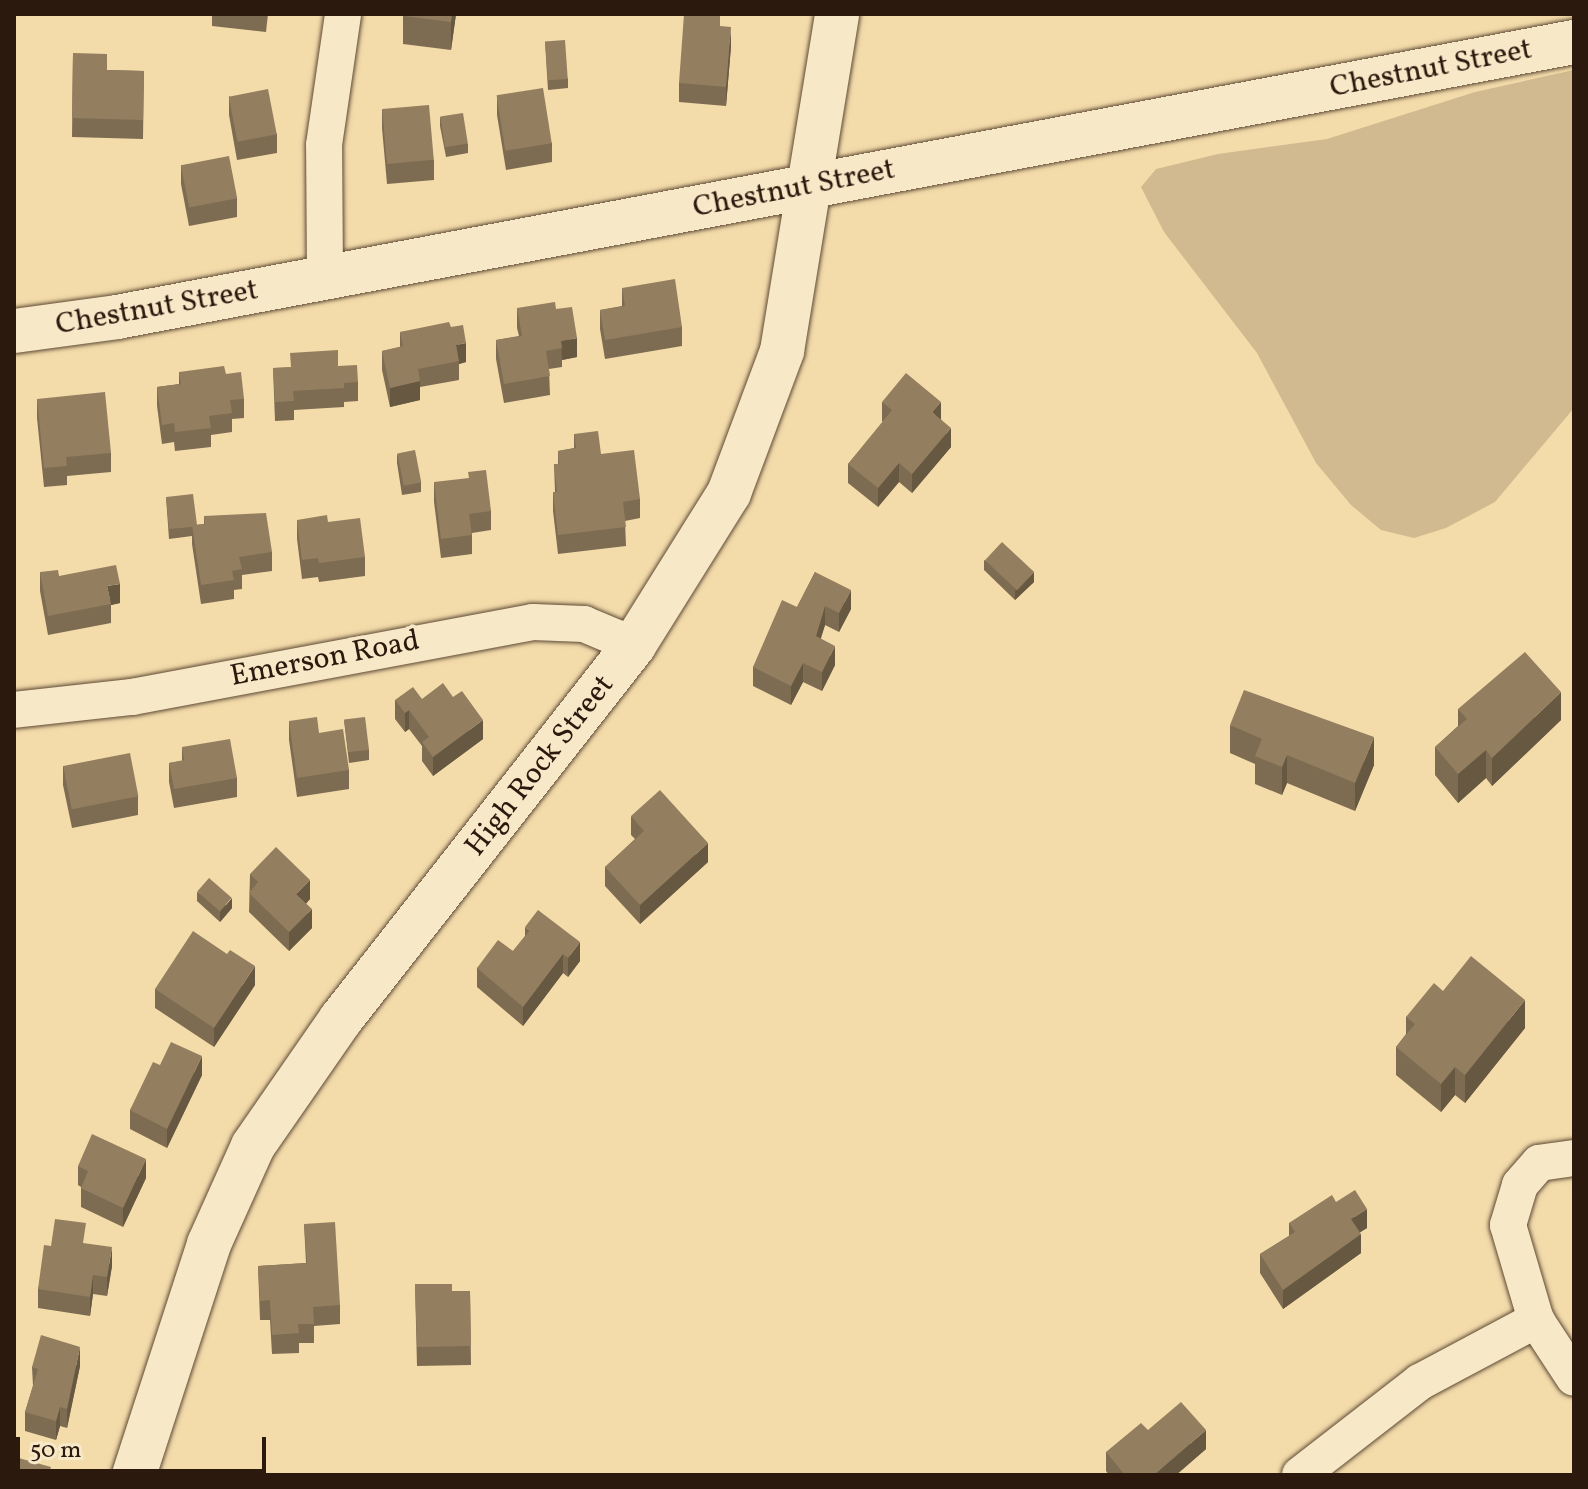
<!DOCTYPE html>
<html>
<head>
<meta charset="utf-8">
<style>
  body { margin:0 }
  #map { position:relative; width:1588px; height:1489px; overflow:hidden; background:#f3dbaa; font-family:Vollkorn,serif }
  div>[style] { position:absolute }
  .green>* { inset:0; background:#d1ba8f }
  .roads { filter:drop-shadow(0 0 2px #5e4a35) drop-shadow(0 0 2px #5e4a35) }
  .minor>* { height:36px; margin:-18px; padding:0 18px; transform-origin:18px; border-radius:18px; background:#f7e8c8 }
  .tertiary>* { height:44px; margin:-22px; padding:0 22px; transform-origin:22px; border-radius:22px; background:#f7e8c8 }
  .secondary>* { height:44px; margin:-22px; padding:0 22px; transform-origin:22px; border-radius:22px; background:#f7e8c8 }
  .wall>* { inset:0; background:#7e6c52; transform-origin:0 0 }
  .shaded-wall>* { inset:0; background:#675842 }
  .building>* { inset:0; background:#937e5f; transform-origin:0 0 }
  span { translate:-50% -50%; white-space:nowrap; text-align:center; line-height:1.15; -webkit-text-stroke:7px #f7e8c8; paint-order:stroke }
  .street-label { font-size:30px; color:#2c190e }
  .frame { position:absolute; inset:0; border:16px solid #2c190e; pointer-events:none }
  .scale { position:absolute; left:16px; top:1437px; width:250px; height:36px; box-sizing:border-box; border:4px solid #2c190e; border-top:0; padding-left:10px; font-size:24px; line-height:28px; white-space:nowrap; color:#2c190e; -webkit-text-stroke:6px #f7e8c8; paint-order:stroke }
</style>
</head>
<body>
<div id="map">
  <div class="green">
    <div style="clip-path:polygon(1574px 70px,1574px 408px,1495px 502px,1446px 528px,1414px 538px,1381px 530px,1351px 505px,1316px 463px,1257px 353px,1164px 232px,1141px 187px,1156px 169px,1218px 154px,1327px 139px,1475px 92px)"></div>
  </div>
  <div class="roads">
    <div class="minor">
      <div style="left:325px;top:277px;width:132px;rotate:-90.4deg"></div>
      <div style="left:324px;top:145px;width:132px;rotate:-81.7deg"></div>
      <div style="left:14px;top:710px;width:119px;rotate:-6.3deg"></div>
      <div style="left:132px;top:697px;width:408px;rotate:-10.6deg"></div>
      <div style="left:533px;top:622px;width:51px;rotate:2.2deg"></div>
      <div style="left:584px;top:624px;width:54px;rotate:22.8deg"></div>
      <div style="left:1574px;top:1158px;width:35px;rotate:172deg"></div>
      <div style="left:1539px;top:1163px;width:29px;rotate:131deg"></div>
      <div style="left:1520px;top:1185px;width:42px;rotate:106.7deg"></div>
      <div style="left:1508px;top:1225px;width:99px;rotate:73.6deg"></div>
      <div style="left:1536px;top:1320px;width:69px;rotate:56.8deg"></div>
      <div style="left:1300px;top:1475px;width:152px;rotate:-37.8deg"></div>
      <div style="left:1420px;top:1382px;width:132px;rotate:-28.1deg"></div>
    </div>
    <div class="tertiary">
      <div style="left:134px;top:1475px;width:243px;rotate:-72deg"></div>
      <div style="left:209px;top:1244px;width:107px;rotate:-65.8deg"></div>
      <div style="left:253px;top:1146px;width:155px;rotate:-55.3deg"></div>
      <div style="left:341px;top:1019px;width:475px;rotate:-51.9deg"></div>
      <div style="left:634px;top:645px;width:179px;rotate:-58deg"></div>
      <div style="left:729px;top:493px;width:152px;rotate:-69.5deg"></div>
      <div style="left:782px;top:351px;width:341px;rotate:-80.7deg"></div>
    </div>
    <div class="secondary">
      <div style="left:14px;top:331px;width:104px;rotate:-7.7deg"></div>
      <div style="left:117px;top:317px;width:1483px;rotate:-10.69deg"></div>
    </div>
  </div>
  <div class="wall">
    <div style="clip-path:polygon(212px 14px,268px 14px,266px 32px,212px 26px)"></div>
    <div style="clip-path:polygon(403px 14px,456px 14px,451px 50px,403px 44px)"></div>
    <div style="clip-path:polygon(721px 26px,731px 46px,726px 106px,679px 102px,679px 83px)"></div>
    <div style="clip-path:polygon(545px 41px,568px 79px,568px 88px,548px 90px)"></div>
    <div style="clip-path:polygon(73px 53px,107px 70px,144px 71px,143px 139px,72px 137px)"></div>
    <div style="clip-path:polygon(229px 96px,277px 134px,277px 153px,237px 160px,229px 115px)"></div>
    <div style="clip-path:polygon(497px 96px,552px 143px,552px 162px,506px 170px,497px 115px)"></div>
    <div style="clip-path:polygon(382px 109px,434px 160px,434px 180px,387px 184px,382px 128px)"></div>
    <div style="clip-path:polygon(440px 117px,468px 144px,468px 153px,446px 157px,440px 126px)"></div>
    <div style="clip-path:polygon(181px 165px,237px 198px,237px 217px,189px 226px,181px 184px)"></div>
    <div style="clip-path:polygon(622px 288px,682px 327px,682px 346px,605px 359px,600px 329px,600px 310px,622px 306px)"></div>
    <div style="clip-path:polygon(517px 308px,556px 309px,577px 357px,562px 360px,562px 367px,549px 369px,550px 395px,504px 403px,496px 359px,496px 340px,519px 336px,517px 328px)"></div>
    <div style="clip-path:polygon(451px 327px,466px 362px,459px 364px,459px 380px,420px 387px,420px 400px,390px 407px,382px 370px,382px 351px,400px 347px,400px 332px)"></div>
    <div style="clip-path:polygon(338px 366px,358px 382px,358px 401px,344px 402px,344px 407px,294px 410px,294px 420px,275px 421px,273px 368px)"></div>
    <div style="clip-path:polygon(179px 372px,226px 374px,244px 399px,244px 418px,232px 419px,232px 432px,211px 435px,211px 447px,175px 451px,174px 442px,162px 444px,157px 406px,157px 387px,179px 384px)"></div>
    <div style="clip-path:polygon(37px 399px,111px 453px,111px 472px,67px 476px,67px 485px,44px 487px,37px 418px)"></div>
    <div style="clip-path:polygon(882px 402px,941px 419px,951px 447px,912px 493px,899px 482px,878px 507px,848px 483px,848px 464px,883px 422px,882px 421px)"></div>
    <div style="clip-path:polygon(574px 434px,601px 454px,640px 499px,640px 518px,625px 521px,626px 546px,558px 554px,553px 511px,553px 492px,555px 492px,554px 464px,558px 464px,558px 451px,574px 448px)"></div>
    <div style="clip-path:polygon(397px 454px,421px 482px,421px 492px,402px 495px,397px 463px)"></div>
    <div style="clip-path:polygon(434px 482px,491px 511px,491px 530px,472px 533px,472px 554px,441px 558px,434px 502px)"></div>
    <div style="clip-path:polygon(166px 497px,197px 525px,204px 524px,204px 516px,272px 552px,272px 571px,242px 575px,242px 589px,234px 590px,234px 599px,201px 604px,192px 544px,192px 536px,169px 539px)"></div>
    <div style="clip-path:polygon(297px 520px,328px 522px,365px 557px,365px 576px,319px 582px,318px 577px,302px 579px,297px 539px)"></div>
    <div style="clip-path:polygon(984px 560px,1034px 582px,1015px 600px,984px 570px)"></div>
    <div style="clip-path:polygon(40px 572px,59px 576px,120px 603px,111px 605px,111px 623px,48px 635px,40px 591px)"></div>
    <div style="clip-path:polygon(815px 572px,851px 609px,839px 632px,825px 625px,820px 639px,835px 665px,822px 691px,803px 682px,791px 705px,753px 686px,753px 667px,797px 607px)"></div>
    <div style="clip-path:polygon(422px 699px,483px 739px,433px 776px,422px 761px,422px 746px,409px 729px,405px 732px,395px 719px,395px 700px)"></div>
    <div style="clip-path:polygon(1458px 709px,1561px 720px,1492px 786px,1486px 778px,1458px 803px,1435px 775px,1435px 747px,1458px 726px)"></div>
    <div style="clip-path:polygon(344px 720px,369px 750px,369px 760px,349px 763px)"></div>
    <div style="clip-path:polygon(289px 721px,319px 733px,349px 770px,349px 789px,297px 797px,289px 740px)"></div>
    <div style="clip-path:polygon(1230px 725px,1374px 765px,1355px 811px,1287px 783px,1282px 795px,1255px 784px,1255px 764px,1230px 753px)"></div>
    <div style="clip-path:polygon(182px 747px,237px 778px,237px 797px,174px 808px,169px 782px,169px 763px,182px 761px)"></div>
    <div style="left:14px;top:762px;width:2px;height:69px"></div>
    <div style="clip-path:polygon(63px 766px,138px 796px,138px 815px,72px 828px,63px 785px)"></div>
    <div style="clip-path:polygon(631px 816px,708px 862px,640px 924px,605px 886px,605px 867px,635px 839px,631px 835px)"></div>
    <div style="clip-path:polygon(250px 874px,310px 899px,306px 904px,312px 928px,289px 951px,249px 912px)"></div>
    <div style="clip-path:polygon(197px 892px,232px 908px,220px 922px,197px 901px)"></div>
    <div style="clip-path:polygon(525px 927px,580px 961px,568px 977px,563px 973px,523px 1026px,477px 987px,477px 968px,513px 951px,525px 936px)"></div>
    <div style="clip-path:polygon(255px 985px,214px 1047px,155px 1008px,155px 989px)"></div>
    <div style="clip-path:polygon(1443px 991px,1525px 1028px,1465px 1103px,1455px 1095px,1441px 1112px,1396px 1075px,1396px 1047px,1406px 1034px,1406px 1017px)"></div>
    <div style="clip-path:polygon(160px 1065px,202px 1075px,167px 1148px,130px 1129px,130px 1110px)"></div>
    <div style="clip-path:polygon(78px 1166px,146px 1178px,123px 1227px,81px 1207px,81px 1187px,78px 1185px)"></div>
    <div style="clip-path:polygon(1336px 1202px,1367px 1228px,1360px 1232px,1361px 1253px,1283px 1309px,1260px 1273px,1260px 1254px,1289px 1236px,1289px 1223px)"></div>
    <div style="clip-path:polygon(304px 1224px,340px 1305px,340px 1324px,314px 1326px,314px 1343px,299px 1343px,299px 1353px,272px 1354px,270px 1320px,260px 1320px,258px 1266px,306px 1263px)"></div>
    <div style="clip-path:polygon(86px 1244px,112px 1266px,107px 1296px,93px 1294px,90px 1316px,38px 1308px,38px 1289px,51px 1246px)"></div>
    <div style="clip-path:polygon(415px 1284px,452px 1291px,470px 1291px,471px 1365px,417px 1366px)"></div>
    <div style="clip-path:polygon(80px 1366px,67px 1428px,60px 1426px,56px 1440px,25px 1431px,25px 1412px,33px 1386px,32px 1367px)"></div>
    <div style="clip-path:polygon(1148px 1430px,1206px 1449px,1176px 1475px,1109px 1475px,1106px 1471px,1106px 1452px)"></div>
  </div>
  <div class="shaded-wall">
    <div style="clip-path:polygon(452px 14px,456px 14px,451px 50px,451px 22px)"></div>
    <div style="clip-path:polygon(731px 27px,731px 46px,726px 106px,726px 87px)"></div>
    <div style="clip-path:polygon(577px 338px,577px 357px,562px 360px,561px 341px)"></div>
    <div style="clip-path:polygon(466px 343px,466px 362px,459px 364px,456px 345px)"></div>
    <div style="clip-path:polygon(420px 381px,420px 400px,390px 407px,390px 388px)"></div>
    <div style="clip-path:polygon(941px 402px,941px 421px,932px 412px)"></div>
    <div style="clip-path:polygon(951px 428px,951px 447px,912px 493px,912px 474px)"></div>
    <div style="clip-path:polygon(899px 463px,899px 482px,878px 507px,878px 488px)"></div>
    <div style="clip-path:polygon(1034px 572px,1034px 582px,1015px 600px,1015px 591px)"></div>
    <div style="clip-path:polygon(120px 584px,120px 603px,111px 605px,107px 586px)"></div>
    <div style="clip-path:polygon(851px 590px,851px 609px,839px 632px,839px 613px)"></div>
    <div style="clip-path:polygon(825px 606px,825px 625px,816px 655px,816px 636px)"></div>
    <div style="clip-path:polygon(835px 646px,835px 665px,822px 691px,822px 672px)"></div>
    <div style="clip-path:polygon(803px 663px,803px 682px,791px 705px,791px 686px)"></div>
    <div style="clip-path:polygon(1561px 692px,1561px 720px,1492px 786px,1492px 758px)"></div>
    <div style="clip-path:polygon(409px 710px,409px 729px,405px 732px,405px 713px)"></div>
    <div style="clip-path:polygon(483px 720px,483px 739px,433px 776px,433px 757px)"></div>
    <div style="clip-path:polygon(1374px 737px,1374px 765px,1355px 811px,1355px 783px)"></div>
    <div style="clip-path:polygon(1486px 750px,1486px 778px,1458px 803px,1458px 774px)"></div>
    <div style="clip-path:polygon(1287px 755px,1287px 783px,1282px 795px,1282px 767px)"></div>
    <div style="clip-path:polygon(708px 843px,708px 862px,640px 924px,640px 905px)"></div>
    <div style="clip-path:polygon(310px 880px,310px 899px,296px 913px,296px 894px)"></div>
    <div style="clip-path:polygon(232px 898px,232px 908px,220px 922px,220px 912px)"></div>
    <div style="clip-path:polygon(312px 909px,312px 928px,289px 951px,289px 932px)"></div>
    <div style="clip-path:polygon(580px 942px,580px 961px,568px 977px,568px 958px)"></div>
    <div style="clip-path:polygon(563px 954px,563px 973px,523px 1026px,523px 1007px)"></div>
    <div style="clip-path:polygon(255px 966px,255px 985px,214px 1047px,214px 1028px)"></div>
    <div style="clip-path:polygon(1525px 1000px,1525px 1028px,1465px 1103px,1465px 1075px)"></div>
    <div style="clip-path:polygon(202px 1056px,202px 1075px,167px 1148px,167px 1129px)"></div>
    <div style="clip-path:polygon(1455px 1067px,1455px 1095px,1441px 1112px,1441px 1084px)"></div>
    <div style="clip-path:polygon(146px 1159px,146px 1178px,123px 1227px,123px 1208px)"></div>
    <div style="clip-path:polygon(1367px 1209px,1367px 1228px,1351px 1238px,1351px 1219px)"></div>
    <div style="clip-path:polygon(1361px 1234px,1361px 1253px,1283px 1309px,1283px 1290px)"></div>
    <div style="clip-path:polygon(112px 1247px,112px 1266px,107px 1296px,107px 1277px)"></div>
    <div style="clip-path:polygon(93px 1275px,93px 1294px,90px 1316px,90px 1297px)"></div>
    <div style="clip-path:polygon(80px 1347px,80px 1366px,67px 1428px,67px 1409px)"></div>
    <div style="clip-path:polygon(60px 1407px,60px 1426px,56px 1440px,56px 1421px)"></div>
    <div style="clip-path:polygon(1206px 1430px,1206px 1449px,1176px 1475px,1154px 1475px)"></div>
  </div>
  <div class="building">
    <div style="clip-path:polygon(403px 14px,452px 14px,451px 22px,403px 16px)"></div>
    <div style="clip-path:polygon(684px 14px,720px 14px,720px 26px,731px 27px,726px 87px,679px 83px)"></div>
    <div style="left:565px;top:40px;width:39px;height:20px;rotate:86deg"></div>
    <div style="clip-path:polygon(73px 53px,107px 54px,107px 70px,144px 71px,143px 120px,72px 118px)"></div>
    <div style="left:543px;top:88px;width:56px;height:47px;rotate:81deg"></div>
    <div style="left:268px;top:89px;width:46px;height:40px;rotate:79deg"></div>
    <div style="left:429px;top:105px;width:55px;height:47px;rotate:85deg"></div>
    <div style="left:463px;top:113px;width:31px;height:23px;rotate:81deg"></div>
    <div style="left:229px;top:156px;width:43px;height:49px;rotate:79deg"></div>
    <div style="clip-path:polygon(675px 279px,682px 327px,605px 340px,600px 310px,625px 306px,622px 288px)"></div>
    <div style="clip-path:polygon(555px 302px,556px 309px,572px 307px,577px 338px,561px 341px,562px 348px,546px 351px,550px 376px,504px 384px,496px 340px,522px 336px,517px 308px)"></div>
    <div style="clip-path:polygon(449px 322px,451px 327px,463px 325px,466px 343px,456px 345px,459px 361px,418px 369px,420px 381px,390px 388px,382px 351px,403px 346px,400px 332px)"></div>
    <div style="clip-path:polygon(338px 350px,338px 366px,357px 365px,358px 382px,344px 383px,344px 388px,293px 391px,294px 401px,275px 402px,273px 368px,291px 367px,290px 353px)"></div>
    <div style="clip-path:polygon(224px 366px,226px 374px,241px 372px,244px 399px,230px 400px,232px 413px,209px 416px,211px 428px,175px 432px,174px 423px,162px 425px,157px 387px,181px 384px,179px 372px)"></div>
    <div style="clip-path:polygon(906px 373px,941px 402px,932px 412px,951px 428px,912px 474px,899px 463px,878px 488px,848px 464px,892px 410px,882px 402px)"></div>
    <div style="clip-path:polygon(105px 392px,111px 453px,66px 457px,67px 466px,44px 468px,37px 399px)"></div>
    <div style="clip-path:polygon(598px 431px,601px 454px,634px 450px,640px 499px,623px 502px,626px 527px,558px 535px,553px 492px,557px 492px,554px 464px,559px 464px,558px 451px,576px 448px,574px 434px)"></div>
    <div style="left:415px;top:450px;width:33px;height:18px;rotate:79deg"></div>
    <div style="clip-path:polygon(486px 470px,491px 511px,469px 514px,472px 535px,441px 539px,434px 482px,469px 478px,468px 472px)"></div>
    <div style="clip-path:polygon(193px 494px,197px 525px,192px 525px,192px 527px,169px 529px,166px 497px)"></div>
    <div style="clip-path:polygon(266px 513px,272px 552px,239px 557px,242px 569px,232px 571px,234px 580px,201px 585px,192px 525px,205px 524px,204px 516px)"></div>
    <div style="clip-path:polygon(327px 515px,328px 522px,360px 518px,365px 557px,319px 563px,318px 558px,302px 560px,297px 520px)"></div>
    <div style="left:1002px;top:542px;width:44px;height:25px;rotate:43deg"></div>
    <div style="clip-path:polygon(116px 565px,120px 584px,107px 586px,111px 604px,48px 616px,40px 572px,58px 570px,59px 576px)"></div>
    <div style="clip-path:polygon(815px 572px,851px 590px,839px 613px,825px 606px,816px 636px,835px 646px,822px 672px,803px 663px,791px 686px,753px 667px,782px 600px,797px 607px)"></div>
    <div style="clip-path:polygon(1525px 652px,1561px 692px,1492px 758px,1486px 750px,1458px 774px,1435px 747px,1467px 719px,1458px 709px)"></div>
    <div style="clip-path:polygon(443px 683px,453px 697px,462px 691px,483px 720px,433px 757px,422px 742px,429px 737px,409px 710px,405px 713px,395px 700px,413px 687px,422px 699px)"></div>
    <div style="clip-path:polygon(1244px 690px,1374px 737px,1355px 783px,1287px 755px,1282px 767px,1255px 756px,1262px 739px,1230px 725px)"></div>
    <div style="clip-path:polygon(317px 717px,319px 733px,343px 729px,349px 770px,297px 778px,289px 721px)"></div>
    <div style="left:365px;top:717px;width:33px;height:21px;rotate:83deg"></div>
    <div style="clip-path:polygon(230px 739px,237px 778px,174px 789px,169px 763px,184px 760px,182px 747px)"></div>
    <div style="left:130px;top:753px;width:44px;height:68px;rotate:79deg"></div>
    <div style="left:14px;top:762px;width:2px;height:50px"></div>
    <div style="clip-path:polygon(660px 790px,708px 843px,640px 905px,605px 867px,644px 831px,631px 816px)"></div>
    <div style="clip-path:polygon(276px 847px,310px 880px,296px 894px,312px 909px,289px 932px,249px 893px,258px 882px,250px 874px)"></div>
    <div style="left:209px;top:878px;width:30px;height:18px;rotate:41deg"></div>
    <div style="clip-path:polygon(538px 910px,580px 942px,568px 958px,563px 954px,523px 1007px,477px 968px,498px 940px,513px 951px,530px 930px,525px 927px)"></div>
    <div style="clip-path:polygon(193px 931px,227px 954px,230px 950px,255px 966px,214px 1028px,155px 989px)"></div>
    <div style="clip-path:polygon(1471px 956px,1525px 1000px,1465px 1075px,1455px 1067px,1441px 1084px,1396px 1047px,1415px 1024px,1406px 1017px,1434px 983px,1443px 991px)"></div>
    <div style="clip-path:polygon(171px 1042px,202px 1056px,167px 1129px,130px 1110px,153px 1062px,160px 1065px)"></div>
    <div style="clip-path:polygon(92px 1134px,146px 1159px,123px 1208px,81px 1188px,88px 1171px,78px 1166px)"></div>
    <div style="clip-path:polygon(1355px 1190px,1367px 1209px,1351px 1219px,1361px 1234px,1283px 1290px,1260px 1254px,1295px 1232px,1289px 1223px,1332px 1195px,1336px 1202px)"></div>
    <div style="clip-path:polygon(55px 1219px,86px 1223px,83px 1243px,112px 1247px,107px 1277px,93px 1275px,90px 1297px,38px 1289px,44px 1245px,51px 1246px)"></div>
    <div style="clip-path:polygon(335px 1222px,340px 1305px,313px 1307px,314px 1324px,298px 1324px,299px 1333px,272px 1335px,270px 1300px,260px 1301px,258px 1266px,307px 1263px,304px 1224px)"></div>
    <div style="clip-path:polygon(415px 1284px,452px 1284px,452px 1291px,470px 1291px,471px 1346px,417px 1347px)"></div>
    <div style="clip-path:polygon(41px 1335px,80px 1347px,67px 1409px,60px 1407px,56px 1421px,25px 1412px,38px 1369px,32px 1367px)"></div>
    <div style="clip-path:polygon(1181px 1402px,1206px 1430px,1154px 1475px,1125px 1475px,1106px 1452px,1141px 1423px,1148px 1430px)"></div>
    <div style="clip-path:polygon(15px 1457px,51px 1467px,48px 1475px,14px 1475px)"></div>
  </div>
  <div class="street-label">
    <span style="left:1431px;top:69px;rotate:-11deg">Chestnut Street</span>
    <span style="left:794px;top:189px;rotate:-11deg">Chestnut Street</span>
    <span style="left:157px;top:308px;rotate:-10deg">Chestnut Street</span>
    <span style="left:325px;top:659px;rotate:-11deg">Emerson Road</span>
    <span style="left:540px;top:766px;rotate:-52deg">High Rock Street</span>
  </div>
  <div class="frame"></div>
  <div class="scale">50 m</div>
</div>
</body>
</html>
